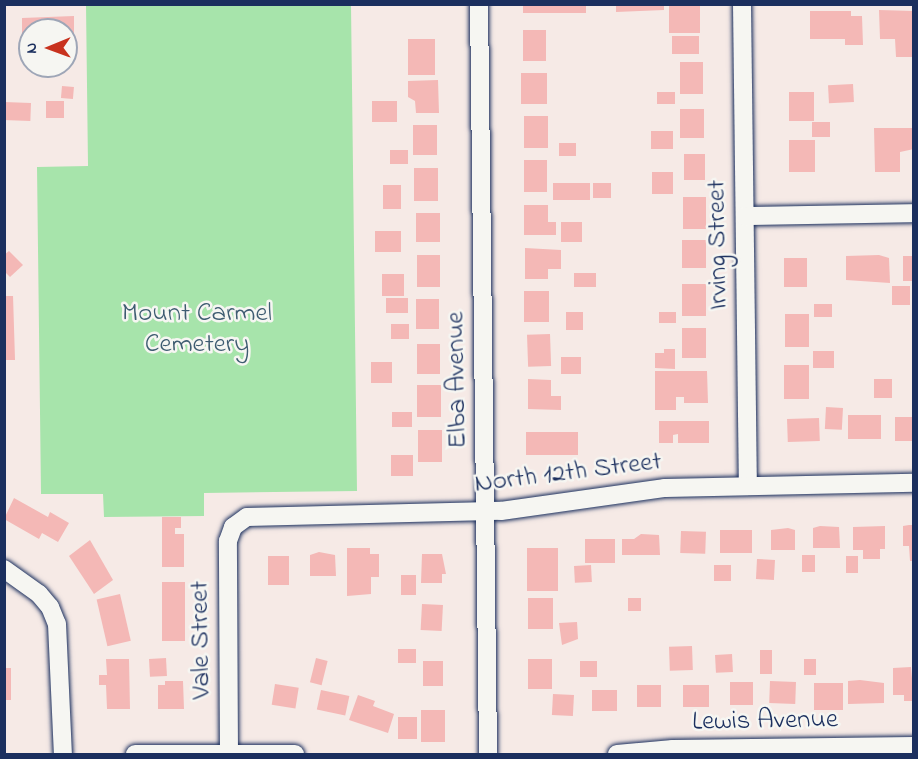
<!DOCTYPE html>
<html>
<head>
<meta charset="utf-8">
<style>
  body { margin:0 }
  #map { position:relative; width:918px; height:759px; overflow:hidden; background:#f6eae6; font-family:"Indie Flower",sans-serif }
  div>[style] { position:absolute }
  .green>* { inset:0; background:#a7e4ab }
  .building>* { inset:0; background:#f4b8b6; transform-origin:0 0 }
  .roads { filter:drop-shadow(0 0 2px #1b2f5e) drop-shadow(0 0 2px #1b2f5e) }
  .minor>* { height:18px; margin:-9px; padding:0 9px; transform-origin:9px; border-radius:9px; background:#f6f6f2 }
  span { translate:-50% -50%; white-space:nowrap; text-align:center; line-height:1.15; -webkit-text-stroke:5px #f6f6f2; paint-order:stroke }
  .street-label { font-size:27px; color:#1b2f5e }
  .park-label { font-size:27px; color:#3e5c71 }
  .frame { position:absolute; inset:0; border:6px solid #1b2f5e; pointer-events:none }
  .north { position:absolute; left:18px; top:18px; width:60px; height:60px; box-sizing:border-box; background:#f6f6f2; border:2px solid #9ea6b7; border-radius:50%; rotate:269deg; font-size:16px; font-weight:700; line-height:24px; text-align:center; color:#1b2f5e }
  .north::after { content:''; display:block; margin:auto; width:21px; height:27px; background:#c8321e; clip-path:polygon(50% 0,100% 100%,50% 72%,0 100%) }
</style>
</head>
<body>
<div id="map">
  <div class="green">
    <div style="clip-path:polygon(86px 5px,351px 5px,357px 491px,204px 493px,204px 516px,104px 517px,103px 494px,41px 494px,37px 167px,88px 166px)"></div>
  </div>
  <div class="building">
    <div style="left:523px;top:4px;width:63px;height:9px"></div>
    <div style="clip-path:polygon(616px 4px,664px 4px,664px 10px,616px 12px)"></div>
    <div style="left:669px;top:4px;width:31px;height:29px"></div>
    <div style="clip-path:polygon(879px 10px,914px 11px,914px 57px,896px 57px,895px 39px,880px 39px)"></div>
    <div style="clip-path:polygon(810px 11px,851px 11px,851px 16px,862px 16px,863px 45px,845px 45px,845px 39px,810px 39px)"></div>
    <div style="clip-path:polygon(74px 16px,74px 40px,66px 40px,66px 30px,30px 30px,30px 40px,22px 40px,22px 18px)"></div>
    <div style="left:523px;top:30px;width:23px;height:31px"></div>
    <div style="left:672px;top:36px;width:27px;height:18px"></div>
    <div style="left:435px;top:39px;width:36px;height:27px;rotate:90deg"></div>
    <div style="left:680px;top:62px;width:23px;height:32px"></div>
    <div style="left:521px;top:73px;width:26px;height:31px"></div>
    <div style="clip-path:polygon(438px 80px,439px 113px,416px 113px,415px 101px,408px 97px,408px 81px)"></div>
    <div style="left:853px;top:84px;width:18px;height:25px;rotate:87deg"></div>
    <div style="left:62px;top:86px;width:12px;height:12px;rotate:5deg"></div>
    <div style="left:657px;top:92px;width:18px;height:12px"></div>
    <div style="left:789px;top:92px;width:25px;height:29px"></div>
    <div style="left:64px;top:101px;width:17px;height:18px;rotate:90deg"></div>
    <div style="left:372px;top:101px;width:25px;height:21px"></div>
    <div style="left:4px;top:102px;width:27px;height:18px;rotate:2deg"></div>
    <div style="left:680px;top:109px;width:24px;height:29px"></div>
    <div style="left:548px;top:116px;width:32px;height:24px;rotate:90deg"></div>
    <div style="left:812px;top:122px;width:18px;height:15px"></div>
    <div style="left:413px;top:125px;width:24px;height:30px"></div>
    <div style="clip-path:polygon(874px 128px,914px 128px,914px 149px,900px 152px,900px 172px,875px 172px)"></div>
    <div style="left:651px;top:131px;width:22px;height:18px"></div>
    <div style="left:789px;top:140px;width:26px;height:32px"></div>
    <div style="left:559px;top:143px;width:17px;height:13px"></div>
    <div style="left:390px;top:150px;width:18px;height:14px"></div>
    <div style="left:684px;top:154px;width:21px;height:26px"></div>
    <div style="left:524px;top:160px;width:23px;height:32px"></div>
    <div style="left:414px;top:168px;width:24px;height:33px"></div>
    <div style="left:652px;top:172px;width:21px;height:22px"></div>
    <div style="left:553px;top:183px;width:37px;height:17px"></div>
    <div style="left:593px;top:183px;width:18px;height:15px"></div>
    <div style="left:383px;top:185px;width:18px;height:24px"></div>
    <div style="left:683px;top:197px;width:23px;height:32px"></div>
    <div style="clip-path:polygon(524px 205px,548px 205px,548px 222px,556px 222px,556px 235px,524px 235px)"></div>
    <div style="left:416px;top:213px;width:24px;height:29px"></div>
    <div style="left:582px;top:222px;width:20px;height:21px;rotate:90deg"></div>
    <div style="left:401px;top:231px;width:21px;height:26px;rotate:90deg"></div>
    <div style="left:682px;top:240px;width:24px;height:28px"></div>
    <div style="clip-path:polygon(525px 248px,561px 250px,561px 269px,548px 269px,548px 279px,525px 279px)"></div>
    <div style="clip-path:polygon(9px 251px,23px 265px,10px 277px,4px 271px,4px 255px)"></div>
    <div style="left:440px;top:255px;width:32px;height:23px;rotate:90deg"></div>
    <div style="clip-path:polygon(879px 255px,889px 258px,890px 283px,846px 280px,846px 256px)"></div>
    <div style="left:903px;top:256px;width:11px;height:25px"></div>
    <div style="left:784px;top:258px;width:23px;height:29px"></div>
    <div style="left:574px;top:273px;width:22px;height:14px"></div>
    <div style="left:382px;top:274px;width:22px;height:22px"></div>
    <div style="left:682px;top:284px;width:24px;height:32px"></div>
    <div style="left:892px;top:286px;width:18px;height:19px"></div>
    <div style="left:524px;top:291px;width:25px;height:31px"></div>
    <div style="clip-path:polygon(4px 296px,13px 296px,15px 360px,4px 360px)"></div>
    <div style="left:386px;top:298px;width:22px;height:15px"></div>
    <div style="left:439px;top:299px;width:30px;height:23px;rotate:90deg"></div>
    <div style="left:814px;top:304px;width:18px;height:13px"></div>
    <div style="left:566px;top:312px;width:17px;height:18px"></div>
    <div style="left:659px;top:312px;width:17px;height:11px"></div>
    <div style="left:785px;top:314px;width:24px;height:33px"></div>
    <div style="left:391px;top:324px;width:18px;height:15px"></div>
    <div style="left:706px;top:328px;width:30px;height:24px;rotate:90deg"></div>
    <div style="left:550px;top:334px;width:32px;height:23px;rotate:88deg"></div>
    <div style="left:417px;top:344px;width:23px;height:30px"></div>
    <div style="clip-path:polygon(664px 349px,675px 349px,675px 369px,655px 368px,655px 353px,664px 353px)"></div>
    <div style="left:813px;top:351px;width:21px;height:17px"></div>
    <div style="left:581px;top:357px;width:17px;height:20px;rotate:90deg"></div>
    <div style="left:371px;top:362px;width:21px;height:21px"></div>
    <div style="left:784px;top:365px;width:25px;height:34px"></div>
    <div style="clip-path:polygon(655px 371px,707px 371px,708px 403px,684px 403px,684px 397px,676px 397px,676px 410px,655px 410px)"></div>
    <div style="clip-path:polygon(528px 379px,551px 380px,551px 396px,561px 396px,561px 410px,528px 409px)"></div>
    <div style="left:874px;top:379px;width:18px;height:19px"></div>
    <div style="left:441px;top:385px;width:32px;height:24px;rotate:90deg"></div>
    <div style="left:826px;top:407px;width:17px;height:22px;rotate:3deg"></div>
    <div style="left:392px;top:412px;width:20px;height:15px"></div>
    <div style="left:848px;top:415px;width:33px;height:24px"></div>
    <div style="left:914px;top:417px;width:24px;height:19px;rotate:90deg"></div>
    <div style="left:819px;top:418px;width:23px;height:32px;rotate:88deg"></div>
    <div style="clip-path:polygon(659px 421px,709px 421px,709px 443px,678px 443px,678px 434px,673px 435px,673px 443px,659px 443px)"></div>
    <div style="left:418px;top:430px;width:24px;height:32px"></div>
    <div style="left:526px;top:432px;width:52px;height:23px"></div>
    <div style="left:391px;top:455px;width:22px;height:21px"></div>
    <div style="clip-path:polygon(14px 498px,48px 517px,50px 512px,69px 523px,58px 542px,42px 533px,39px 539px,4px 519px)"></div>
    <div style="clip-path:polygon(162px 517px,181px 517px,181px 528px,175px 528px,175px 534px,184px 534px,184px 567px,162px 567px)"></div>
    <div style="clip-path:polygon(909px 525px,914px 525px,914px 561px,910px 561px,909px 546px,903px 546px,903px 526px)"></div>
    <div style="clip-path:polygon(820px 526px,839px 527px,840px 548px,813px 548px,813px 528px)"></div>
    <div style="clip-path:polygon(885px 526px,885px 549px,880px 549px,880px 559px,863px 559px,863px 550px,853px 550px,853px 527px)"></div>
    <div style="clip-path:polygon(788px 528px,795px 530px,795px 550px,771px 550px,771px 530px)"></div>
    <div style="left:720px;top:530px;width:32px;height:23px"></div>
    <div style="left:681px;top:531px;width:25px;height:22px;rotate:2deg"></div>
    <div style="clip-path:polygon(641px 534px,659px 535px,660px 555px,622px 555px,622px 539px,634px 539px)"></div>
    <div style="left:585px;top:539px;width:30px;height:24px"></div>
    <div style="clip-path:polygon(90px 540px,113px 580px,94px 594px,69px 556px)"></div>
    <div style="clip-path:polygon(347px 548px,370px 548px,370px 554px,379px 554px,379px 577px,371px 577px,371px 594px,347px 596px)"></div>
    <div style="left:527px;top:548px;width:31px;height:43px"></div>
    <div style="clip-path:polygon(319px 552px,335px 555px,336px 576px,310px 576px,310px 555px)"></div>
    <div style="clip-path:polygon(422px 554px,442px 554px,446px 574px,442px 574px,442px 583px,421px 583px)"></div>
    <div style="left:802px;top:555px;width:13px;height:17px"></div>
    <div style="left:268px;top:556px;width:21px;height:29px"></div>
    <div style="left:846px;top:556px;width:12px;height:17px"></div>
    <div style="left:757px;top:559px;width:18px;height:20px;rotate:3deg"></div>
    <div style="left:591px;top:565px;width:17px;height:17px;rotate:87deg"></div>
    <div style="left:731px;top:565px;width:16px;height:17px;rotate:90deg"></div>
    <div style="left:401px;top:575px;width:15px;height:20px"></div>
    <div style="left:162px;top:582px;width:23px;height:59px"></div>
    <div style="left:120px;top:594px;width:48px;height:24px;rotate:77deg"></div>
    <div style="left:528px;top:598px;width:25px;height:31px"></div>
    <div style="left:628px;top:598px;width:13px;height:13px"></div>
    <div style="left:422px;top:604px;width:21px;height:26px;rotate:3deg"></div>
    <div style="clip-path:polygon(577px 622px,578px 639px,562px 645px,559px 623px)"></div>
    <div style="left:692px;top:646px;width:24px;height:23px;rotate:88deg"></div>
    <div style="left:398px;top:649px;width:18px;height:14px"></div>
    <div style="left:760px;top:650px;width:12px;height:24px"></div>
    <div style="left:732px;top:654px;width:18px;height:17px;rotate:87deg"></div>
    <div style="left:166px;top:658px;width:18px;height:17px;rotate:87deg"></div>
    <div style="left:316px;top:658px;width:12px;height:25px;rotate:14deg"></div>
    <div style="clip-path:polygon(106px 659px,129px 659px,130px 709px,107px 709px,106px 685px,99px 685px,99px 675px,107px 675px)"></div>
    <div style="left:528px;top:659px;width:24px;height:30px"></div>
    <div style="left:804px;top:659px;width:12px;height:16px"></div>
    <div style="left:423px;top:661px;width:20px;height:25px"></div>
    <div style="left:580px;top:661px;width:17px;height:16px"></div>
    <div style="clip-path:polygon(911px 667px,914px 701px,904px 701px,904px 695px,893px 695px,893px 668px)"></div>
    <div style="left:11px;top:668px;width:32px;height:7px;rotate:90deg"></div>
    <div style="clip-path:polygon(860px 680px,884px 683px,884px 703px,848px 704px,848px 681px)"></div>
    <div style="clip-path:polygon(165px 681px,183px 681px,184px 709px,158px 709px,158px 685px,165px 685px)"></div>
    <div style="left:770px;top:681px;width:26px;height:22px;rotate:2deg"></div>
    <div style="left:730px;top:682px;width:23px;height:23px"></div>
    <div style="left:814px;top:683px;width:29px;height:27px"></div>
    <div style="left:275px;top:684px;width:24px;height:21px;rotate:9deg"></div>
    <div style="left:637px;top:685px;width:24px;height:22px"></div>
    <div style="left:683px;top:685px;width:26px;height:22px"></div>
    <div style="left:321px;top:690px;width:29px;height:20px;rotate:12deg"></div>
    <div style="left:592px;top:690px;width:25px;height:21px"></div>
    <div style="left:553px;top:694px;width:21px;height:21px;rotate:3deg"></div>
    <div style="clip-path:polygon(358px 695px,375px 701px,373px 706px,394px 714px,388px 733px,349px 720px)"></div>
    <div style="left:421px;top:710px;width:24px;height:32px"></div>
    <div style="left:417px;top:717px;width:22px;height:19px;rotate:90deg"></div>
  </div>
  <div class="roads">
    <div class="minor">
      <div style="left:479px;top:4px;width:750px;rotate:89.31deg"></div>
      <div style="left:742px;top:4px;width:482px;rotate:89.3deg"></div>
      <div style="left:745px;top:216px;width:169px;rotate:-1deg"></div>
      <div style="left:4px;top:569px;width:43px;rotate:35.5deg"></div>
      <div style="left:39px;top:594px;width:17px;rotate:50deg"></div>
      <div style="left:50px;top:607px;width:18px;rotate:68deg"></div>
      <div style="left:57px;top:624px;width:130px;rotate:87.4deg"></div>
      <div style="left:135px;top:754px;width:160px"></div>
      <div style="left:229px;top:754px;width:213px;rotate:-90.3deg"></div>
      <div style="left:228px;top:541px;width:15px;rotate:-70deg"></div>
      <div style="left:233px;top:527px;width:17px;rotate:-36deg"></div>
      <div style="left:247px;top:517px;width:254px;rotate:-1.4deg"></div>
      <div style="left:501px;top:511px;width:166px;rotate:-8deg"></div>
      <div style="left:665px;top:488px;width:249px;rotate:-1.2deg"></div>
      <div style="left:617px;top:754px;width:56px;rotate:-5.1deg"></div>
      <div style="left:673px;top:749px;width:241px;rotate:-0.7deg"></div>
    </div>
  </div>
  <div class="street-label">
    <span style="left:718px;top:245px;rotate:-91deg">Irving Street</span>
    <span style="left:457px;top:380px;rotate:-91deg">Elba Avenue</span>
    <span style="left:568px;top:473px;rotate:-7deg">North 12th Street</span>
    <span style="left:201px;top:640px;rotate:-91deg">Vale Street</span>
    <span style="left:765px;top:721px;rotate:-1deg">Lewis Avenue</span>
  </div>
  <div class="park-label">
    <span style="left:197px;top:329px">Mount Carmel<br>Cemetery</span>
  </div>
  <div class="frame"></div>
  <div class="north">N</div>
</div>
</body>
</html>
